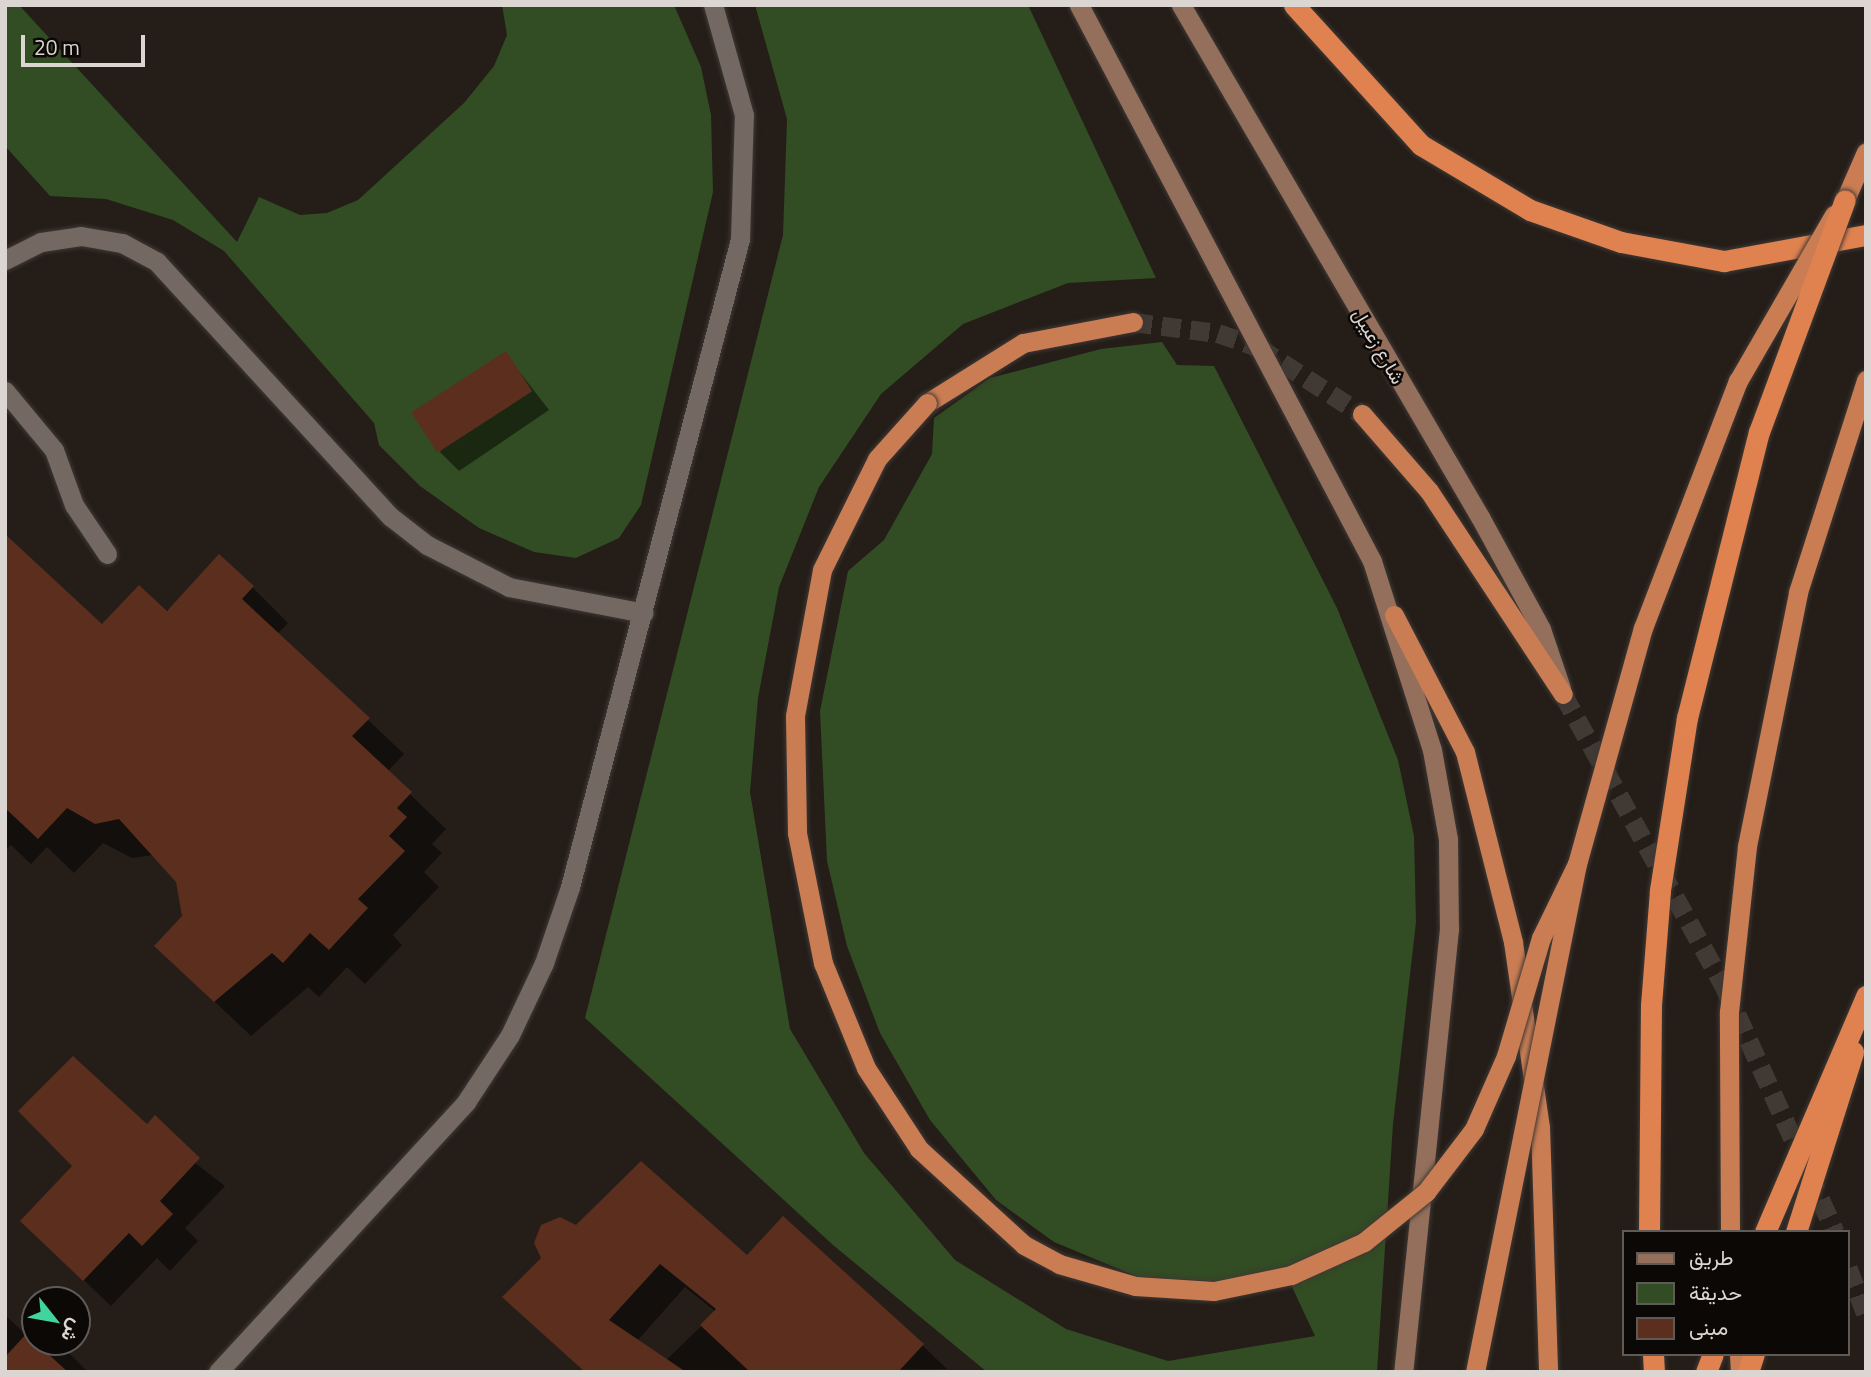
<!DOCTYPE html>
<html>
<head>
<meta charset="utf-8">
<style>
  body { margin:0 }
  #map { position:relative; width:1871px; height:1377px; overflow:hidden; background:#251d18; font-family:"Titillium Web",Vazirmatn,sans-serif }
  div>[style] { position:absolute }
  .green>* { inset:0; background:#324c23 }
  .shadow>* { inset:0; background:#0007 }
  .building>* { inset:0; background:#5c2e1d; transform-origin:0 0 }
  .trunk-tunnel>* { height:19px; margin-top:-9.5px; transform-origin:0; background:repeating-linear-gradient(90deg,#403934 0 19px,transparent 0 29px) }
  .roads { filter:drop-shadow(0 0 2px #3f3935) drop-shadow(0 0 2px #3f3935) }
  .service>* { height:19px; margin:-9.5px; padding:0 9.5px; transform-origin:9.5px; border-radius:9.5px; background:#736962 }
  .minor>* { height:19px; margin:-9.5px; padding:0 9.5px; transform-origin:9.5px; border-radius:9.5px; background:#736962 }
  .secondary>* { height:19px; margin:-9.5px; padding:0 9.5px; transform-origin:9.5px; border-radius:9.5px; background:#94705c }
  .trunk>* { height:19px; margin:-9.5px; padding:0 9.5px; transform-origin:9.5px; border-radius:9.5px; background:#ca7d53 }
  .motorway>* { height:21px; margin:-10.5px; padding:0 10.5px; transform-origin:10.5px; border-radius:10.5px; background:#e0824f }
  .bridges { filter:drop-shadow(0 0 2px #3f3935) drop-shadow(0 0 2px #3f3935) }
  .trunk-bridge>* { height:19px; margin:-9.5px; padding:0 9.5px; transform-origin:9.5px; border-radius:9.5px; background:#ca7d53 }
  .motorway-bridge>* { height:21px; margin:-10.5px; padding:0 10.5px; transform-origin:10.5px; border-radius:10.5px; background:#e0824f }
  span { translate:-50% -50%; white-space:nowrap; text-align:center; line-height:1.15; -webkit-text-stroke:5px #0c0806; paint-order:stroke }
  .street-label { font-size:19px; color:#dcd6d2 }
  .frame { position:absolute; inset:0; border:7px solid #dcd6d2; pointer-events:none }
  .legend { position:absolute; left:1622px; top:1230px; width:228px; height:126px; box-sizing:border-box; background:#0c0806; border:2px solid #5f5a58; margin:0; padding:9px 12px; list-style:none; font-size:21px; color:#dcd6d2 }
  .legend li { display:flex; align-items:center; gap:14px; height:35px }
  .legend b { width:35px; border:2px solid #5f5a58 }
  .north { position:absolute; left:21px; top:1286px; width:70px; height:70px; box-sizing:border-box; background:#0c0806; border:2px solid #5f5a58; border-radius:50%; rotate:121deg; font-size:19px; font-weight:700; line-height:28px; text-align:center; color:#dcd6d2 }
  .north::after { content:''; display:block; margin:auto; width:24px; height:32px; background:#40d4a1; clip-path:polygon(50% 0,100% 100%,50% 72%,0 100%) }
  .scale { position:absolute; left:21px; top:35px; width:124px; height:32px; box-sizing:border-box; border:4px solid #dcd6d2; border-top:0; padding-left:9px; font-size:21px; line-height:24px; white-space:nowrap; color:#dcd6d2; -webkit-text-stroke:5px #0c0806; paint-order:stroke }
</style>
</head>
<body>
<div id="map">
  <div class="green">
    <div style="clip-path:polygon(5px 5px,19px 5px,237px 242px,259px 197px,300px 215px,327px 213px,358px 200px,464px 103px,494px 66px,507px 35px,502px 5px,674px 5px,701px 67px,711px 115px,713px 192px,641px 505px,619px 538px,576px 558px,534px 552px,479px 528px,420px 486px,379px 445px,374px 423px,224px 251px,173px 220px,106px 199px,50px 196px,5px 146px)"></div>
    <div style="clip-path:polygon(755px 5px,1028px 5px,1156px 278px,1068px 283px,963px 324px,881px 394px,819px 487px,779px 587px,758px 698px,750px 792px,790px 1029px,864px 1153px,955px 1260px,1066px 1329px,1168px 1361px,1315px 1336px,1285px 1272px,1226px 1282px,1138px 1277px,1054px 1242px,996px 1200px,930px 1120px,880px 1033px,847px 946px,827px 861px,820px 711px,848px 571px,884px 540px,932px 454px,934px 418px,990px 378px,1101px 349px,1162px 342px,1177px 365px,1214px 366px,1337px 608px,1398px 760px,1414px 836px,1416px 922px,1393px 1124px,1377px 1372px,987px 1372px,833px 1245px,585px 1018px,783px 235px,787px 119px)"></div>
  </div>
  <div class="shadow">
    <div style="clip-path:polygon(505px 353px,549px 410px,459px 471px,440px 452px)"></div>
    <div style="clip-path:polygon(5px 537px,102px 627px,252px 587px,288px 623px,277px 634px,404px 754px,387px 772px,446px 829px,432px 844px,442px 853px,424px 872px,439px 887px,393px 935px,402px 945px,365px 984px,347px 967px,319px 997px,308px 987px,251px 1036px,156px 946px,184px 917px,177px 881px,153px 855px,132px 858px,103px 843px,74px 873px,47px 847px,31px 864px,11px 845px,5px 850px)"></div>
    <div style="clip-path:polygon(147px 1126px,225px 1186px,185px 1228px,198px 1241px,170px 1271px,157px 1258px,111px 1306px,49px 1247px)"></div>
    <div style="clip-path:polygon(evenodd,576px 1227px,747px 1258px,922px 1345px,947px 1369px,585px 1372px,505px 1297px,576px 1227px,685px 1287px,716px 1312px,666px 1360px,637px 1341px,685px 1287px)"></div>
    <div style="clip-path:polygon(5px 1315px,47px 1354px,58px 1342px,88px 1372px,5px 1372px)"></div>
  </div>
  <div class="building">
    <div style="left:506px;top:351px;width:48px;height:113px;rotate:57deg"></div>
    <div style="clip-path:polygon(5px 534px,102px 624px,139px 585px,167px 611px,219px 554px,254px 586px,242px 599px,370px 718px,352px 736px,412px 792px,397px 808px,407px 817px,389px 836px,405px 851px,358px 899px,368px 908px,329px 950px,310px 933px,283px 963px,272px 953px,214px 1002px,154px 946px,182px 916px,176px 882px,119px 819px,95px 824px,67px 808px,38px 839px,5px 808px)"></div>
    <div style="clip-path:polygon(73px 1056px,147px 1124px,155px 1115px,200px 1158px,160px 1201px,173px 1214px,142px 1246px,129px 1233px,83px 1281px,20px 1221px,72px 1166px,18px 1111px)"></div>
    <div style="clip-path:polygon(641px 1161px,747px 1255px,783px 1216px,924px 1344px,898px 1372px,750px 1372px,700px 1325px,716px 1309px,660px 1264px,609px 1320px,686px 1372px,585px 1372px,502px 1297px,541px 1258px,534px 1243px,541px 1225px,560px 1217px,576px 1225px)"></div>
    <div style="clip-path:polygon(27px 1333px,35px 1342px,68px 1372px,5px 1372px,5px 1357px)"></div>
  </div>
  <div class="trunk-tunnel">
    <div style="left:1133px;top:322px;width:86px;rotate:7.4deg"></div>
    <div style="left:1218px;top:333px;width:42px;rotate:19.3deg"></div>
    <div style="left:1258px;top:347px;width:124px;rotate:32.8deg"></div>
    <div style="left:1563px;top:694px;width:336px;rotate:61.1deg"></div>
    <div style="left:1725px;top:988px;width:268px;rotate:65.7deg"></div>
    <div style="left:1848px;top:1268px;width:49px;rotate:68.6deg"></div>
  </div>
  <div class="roads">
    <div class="service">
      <div style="left:5px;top:391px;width:77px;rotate:50.3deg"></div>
      <div style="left:54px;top:450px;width:59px;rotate:70deg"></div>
      <div style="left:74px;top:505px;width:59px;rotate:56deg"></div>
    </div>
    <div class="minor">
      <div style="left:5px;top:260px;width:40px;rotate:-26.6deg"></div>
      <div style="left:41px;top:242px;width:40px;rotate:-8.5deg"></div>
      <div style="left:81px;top:236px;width:42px;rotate:9.7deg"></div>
      <div style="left:122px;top:243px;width:40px;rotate:28deg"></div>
      <div style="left:157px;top:262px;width:346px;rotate:47.5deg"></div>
      <div style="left:391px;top:517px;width:46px;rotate:37.9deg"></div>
      <div style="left:427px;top:545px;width:92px;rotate:27.1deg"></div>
      <div style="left:509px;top:587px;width:137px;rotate:10.9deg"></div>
      <div style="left:218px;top:1372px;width:367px;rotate:-47.4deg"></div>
      <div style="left:466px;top:1102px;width:80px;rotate:-56.7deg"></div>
      <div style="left:510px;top:1035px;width:80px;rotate:-64.7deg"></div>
      <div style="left:544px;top:963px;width:80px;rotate:-71.1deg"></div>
      <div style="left:570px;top:887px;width:670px;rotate:-75.3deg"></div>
      <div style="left:740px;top:239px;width:124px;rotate:-88.2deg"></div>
      <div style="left:744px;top:115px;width:114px;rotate:-105.7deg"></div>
    </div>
    <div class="secondary">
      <div style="left:1079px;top:5px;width:628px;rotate:62.21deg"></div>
      <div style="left:1372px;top:561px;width:198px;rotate:72.4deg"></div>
      <div style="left:1432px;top:750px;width:90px;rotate:79.8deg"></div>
      <div style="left:1448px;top:839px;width:90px;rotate:89.4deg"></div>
      <div style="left:1449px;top:929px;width:445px;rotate:95.9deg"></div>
      <div style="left:1181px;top:5px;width:593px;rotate:59.72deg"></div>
      <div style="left:1480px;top:517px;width:128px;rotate:61.4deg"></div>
      <div style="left:1541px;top:629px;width:62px;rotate:71.3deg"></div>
    </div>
    <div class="trunk">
      <div style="left:1845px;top:200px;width:52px;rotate:-66.4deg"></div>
      <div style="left:927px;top:403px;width:113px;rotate:-32deg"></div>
      <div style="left:1023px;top:343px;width:112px;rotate:-10.8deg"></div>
      <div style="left:1362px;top:414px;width:102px;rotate:49deg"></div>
      <div style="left:1429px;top:491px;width:243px;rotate:56.6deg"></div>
      <div style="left:1394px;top:615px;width:154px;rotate:62.6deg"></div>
      <div style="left:1465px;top:752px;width:196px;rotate:75.8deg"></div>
      <div style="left:1513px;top:942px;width:187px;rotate:81.7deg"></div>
      <div style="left:1540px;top:1127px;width:245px;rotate:88.1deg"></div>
      <div style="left:1739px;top:1354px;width:18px;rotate:87deg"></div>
    </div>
    <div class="motorway">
      <div style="left:1294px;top:5px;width:189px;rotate:47.8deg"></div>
      <div style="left:1421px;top:145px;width:127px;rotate:30.8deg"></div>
      <div style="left:1530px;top:210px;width:96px;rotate:19.4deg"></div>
      <div style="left:1621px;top:242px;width:105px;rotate:10.5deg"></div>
      <div style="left:1724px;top:261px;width:144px;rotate:-10.4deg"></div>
      <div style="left:1765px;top:1232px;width:257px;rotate:-66.8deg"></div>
      <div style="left:1796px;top:1232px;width:189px;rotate:-72.4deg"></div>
      <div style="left:1653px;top:1354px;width:18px;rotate:87deg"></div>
      <div style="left:1706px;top:1372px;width:19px;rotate:-69deg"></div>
      <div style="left:1748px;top:1372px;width:19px;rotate:-72deg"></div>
    </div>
  </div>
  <div class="bridges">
    <div class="trunk-bridge">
      <div style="left:927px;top:403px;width:75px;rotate:131.8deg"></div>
      <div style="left:877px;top:459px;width:124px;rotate:116.4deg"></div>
      <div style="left:822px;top:570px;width:148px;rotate:100.5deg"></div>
      <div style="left:795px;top:716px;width:117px;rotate:89deg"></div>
      <div style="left:797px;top:833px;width:133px;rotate:78.7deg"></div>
      <div style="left:823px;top:963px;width:113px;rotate:67.7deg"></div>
      <div style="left:866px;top:1068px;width:97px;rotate:56.8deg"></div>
      <div style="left:919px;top:1149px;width:142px;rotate:42.4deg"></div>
      <div style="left:1024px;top:1245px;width:40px;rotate:28deg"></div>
      <div style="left:1059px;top:1264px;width:79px;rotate:16.1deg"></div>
      <div style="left:1135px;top:1286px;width:79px;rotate:3.6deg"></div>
      <div style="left:1214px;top:1291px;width:79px;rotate:-11.7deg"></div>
      <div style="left:1291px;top:1275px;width:80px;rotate:-24.3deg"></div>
      <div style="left:1364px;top:1242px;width:80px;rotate:-38.9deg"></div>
      <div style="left:1426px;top:1192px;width:79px;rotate:-52.7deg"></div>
      <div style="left:1474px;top:1129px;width:80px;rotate:-66.3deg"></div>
      <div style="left:1506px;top:1056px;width:123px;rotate:-73.5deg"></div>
      <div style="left:1541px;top:938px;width:82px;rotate:-64.1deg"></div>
      <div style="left:1730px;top:1232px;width:220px;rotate:-90.3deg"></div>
      <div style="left:1729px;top:1012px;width:167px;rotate:-83.8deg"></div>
      <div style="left:1747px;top:846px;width:259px;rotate:-78.6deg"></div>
      <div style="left:1798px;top:592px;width:223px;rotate:-72.2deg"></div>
      <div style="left:1475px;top:1372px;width:518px;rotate:-78.65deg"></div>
      <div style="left:1577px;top:864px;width:245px;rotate:-74.4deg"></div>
      <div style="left:1643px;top:628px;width:265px;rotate:-69deg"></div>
      <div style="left:1738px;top:381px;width:192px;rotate:-60deg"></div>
    </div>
    <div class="motorway-bridge">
      <div style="left:1649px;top:1232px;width:227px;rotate:-89.5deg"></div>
      <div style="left:1651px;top:1005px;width:115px;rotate:-85.5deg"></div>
      <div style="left:1660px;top:890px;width:174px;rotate:-81.1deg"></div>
      <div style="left:1687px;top:718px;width:295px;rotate:-75.9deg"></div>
      <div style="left:1759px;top:432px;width:247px;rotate:-69.7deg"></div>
    </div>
  </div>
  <div class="street-label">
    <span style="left:1379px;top:346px;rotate:60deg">شارع زعيبل</span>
  </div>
  <div class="frame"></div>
  <ul class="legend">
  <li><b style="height:9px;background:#94705c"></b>طريق</li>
  <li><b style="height:19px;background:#324c23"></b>حديقة</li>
  <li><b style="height:19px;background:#5c2e1d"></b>مبنى</li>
  </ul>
  <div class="north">ش</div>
  <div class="scale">20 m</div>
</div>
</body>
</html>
